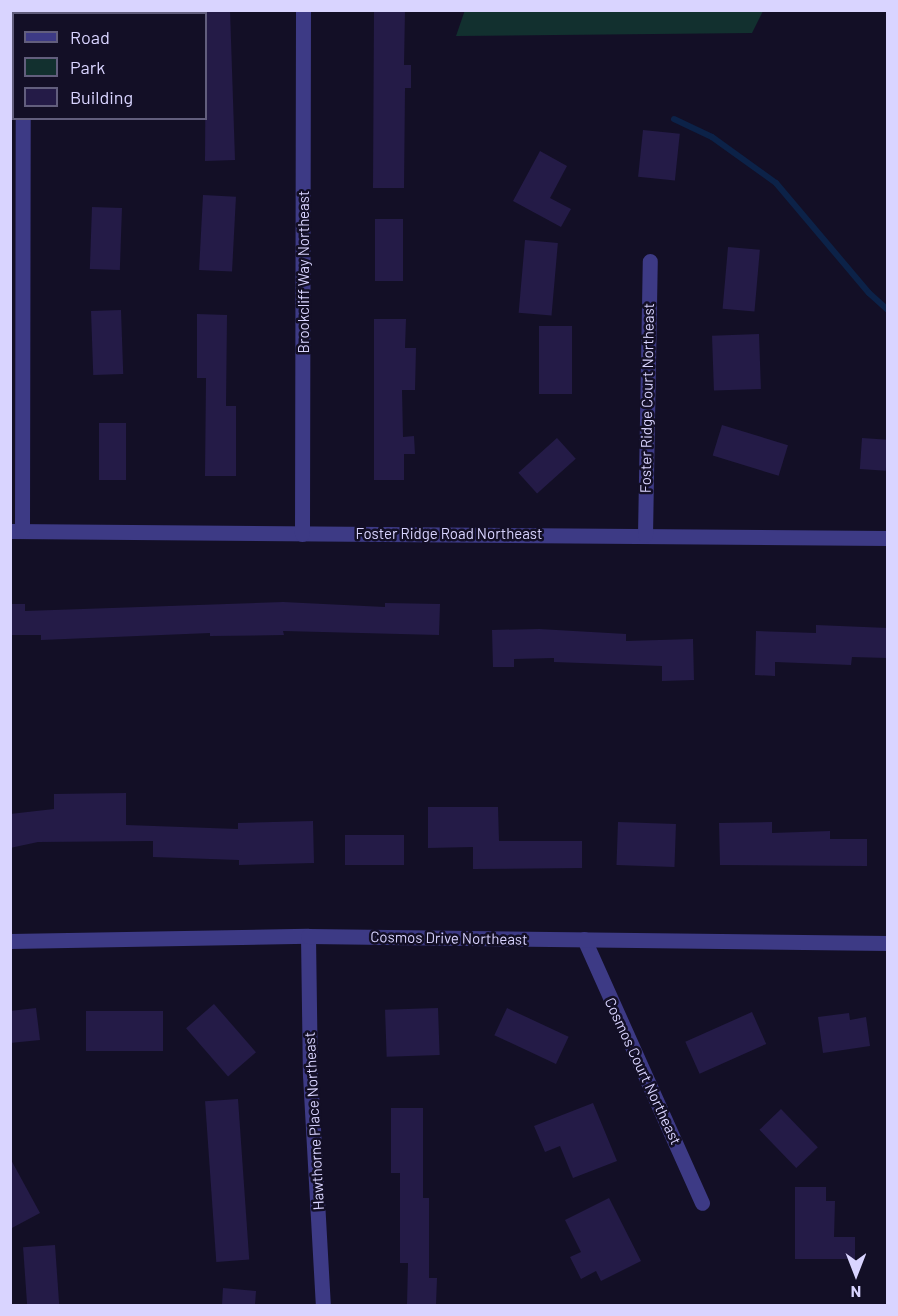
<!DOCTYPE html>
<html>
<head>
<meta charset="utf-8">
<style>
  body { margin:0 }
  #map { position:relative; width:898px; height:1316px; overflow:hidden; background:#130f26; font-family:Barlow,sans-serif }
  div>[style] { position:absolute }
  .green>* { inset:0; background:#12302f }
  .stream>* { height:6px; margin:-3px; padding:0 3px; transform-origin:3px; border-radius:3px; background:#0c2248 }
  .building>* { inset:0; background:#241b47; transform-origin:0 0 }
  .street>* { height:15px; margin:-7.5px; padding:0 7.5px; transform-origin:7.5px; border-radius:7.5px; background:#3d3a85 }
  span { translate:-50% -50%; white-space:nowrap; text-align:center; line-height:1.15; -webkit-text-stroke:5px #130f26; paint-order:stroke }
  .street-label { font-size:15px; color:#d9d4ff }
  .frame { position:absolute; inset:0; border:12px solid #d9d4ff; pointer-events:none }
  .legend { position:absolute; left:12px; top:12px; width:195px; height:108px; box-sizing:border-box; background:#130f26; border:2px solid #625e7d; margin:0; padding:8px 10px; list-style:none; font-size:18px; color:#d9d4ff }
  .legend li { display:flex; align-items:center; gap:12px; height:30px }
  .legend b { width:30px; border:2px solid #625e7d }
  .north { position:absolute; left:826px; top:1244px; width:60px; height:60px; -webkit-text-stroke:4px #130f26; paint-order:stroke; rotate:180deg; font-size:16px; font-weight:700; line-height:24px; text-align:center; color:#d9d4ff }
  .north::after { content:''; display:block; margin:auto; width:21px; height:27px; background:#d9d4ff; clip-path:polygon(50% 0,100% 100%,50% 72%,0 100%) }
</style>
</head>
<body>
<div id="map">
  <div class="green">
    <div style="clip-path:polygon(465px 10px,763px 10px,763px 11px,752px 33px,456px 36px)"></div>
  </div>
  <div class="stream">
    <div style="left:674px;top:119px;width:42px;rotate:25.3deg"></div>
    <div style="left:712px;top:137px;width:79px;rotate:35.7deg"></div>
    <div style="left:776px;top:183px;width:144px;rotate:49.8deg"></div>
    <div style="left:869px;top:293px;width:25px;rotate:42deg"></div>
  </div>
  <div class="building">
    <div style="clip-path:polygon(206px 10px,230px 10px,235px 160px,205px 161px)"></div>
    <div style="clip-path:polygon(374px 10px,405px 10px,404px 65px,411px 65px,411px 88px,405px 88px,404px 188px,373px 188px)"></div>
    <div style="left:643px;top:130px;width:37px;height:47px;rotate:6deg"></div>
    <div style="clip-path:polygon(540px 151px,567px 166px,550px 198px,571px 209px,561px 227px,513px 201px)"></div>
    <div style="left:203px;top:195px;width:33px;height:75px;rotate:3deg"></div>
    <div style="left:92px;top:207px;width:30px;height:62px;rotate:2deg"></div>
    <div style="left:375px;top:219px;width:28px;height:62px"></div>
    <div style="left:525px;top:240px;width:33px;height:73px;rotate:5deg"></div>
    <div style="left:728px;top:247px;width:32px;height:62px;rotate:5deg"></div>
    <div style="left:121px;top:310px;width:64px;height:30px;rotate:88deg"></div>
    <div style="clip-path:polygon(197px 314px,227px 315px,226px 406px,236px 406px,236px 476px,205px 476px,206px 378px,197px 378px)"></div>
    <div style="clip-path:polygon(374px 319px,406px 319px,405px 348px,416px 348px,415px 390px,402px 390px,403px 437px,414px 436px,415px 454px,404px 454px,404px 480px,374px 480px)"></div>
    <div style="left:539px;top:326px;width:33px;height:68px"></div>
    <div style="left:759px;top:334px;width:55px;height:47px;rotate:88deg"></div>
    <div style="left:99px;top:423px;width:27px;height:57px"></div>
    <div style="left:722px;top:425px;width:69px;height:32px;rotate:17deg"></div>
    <div style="left:557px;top:438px;width:28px;height:52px;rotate:48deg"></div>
    <div style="left:862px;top:438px;width:26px;height:31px;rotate:4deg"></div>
    <div style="clip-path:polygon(283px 602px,385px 607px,385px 603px,440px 604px,439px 635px,283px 631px,284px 635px,210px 636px,210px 633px,41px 640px,41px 635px,10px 635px,10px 604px,25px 604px,25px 611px)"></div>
    <div style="clip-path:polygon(816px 625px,888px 628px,888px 658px,852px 657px,851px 665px,775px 662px,775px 676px,755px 675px,756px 631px,816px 633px)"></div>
    <div style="clip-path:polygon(539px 629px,626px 634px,626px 641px,693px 639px,694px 680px,662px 681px,662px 666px,554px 662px,554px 658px,514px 659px,514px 667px,493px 667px,492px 630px)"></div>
    <div style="clip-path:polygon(126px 793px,126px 825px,238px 829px,238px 823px,313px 821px,314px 863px,239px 865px,239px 860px,153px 857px,153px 841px,38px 842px,10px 848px,10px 814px,54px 809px,54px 794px)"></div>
    <div style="clip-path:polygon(428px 807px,498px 807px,499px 841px,582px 841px,582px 868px,473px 869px,473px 847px,428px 848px)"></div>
    <div style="left:618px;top:822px;width:58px;height:43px;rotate:2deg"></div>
    <div style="clip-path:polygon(772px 822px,772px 833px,830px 831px,830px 839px,867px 839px,867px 866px,720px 865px,719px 823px)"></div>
    <div style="left:345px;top:835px;width:59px;height:30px"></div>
    <div style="left:214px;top:1004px;width:64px;height:37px;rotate:49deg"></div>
    <div style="clip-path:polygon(36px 1008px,40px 1040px,10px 1043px,10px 1011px)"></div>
    <div style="left:438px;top:1008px;width:47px;height:53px;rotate:88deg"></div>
    <div style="left:507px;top:1008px;width:68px;height:30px;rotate:25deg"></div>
    <div style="left:86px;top:1011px;width:77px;height:40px"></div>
    <div style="left:752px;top:1012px;width:35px;height:73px;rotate:66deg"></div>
    <div style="clip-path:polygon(849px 1013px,850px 1020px,866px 1017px,870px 1046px,823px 1053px,818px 1017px)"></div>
    <div style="left:238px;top:1099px;width:161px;height:33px;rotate:86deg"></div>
    <div style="clip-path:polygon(593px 1103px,617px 1161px,573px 1178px,560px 1146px,545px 1152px,534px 1126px)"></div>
    <div style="clip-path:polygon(391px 1108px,423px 1108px,423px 1198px,429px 1198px,429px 1278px,437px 1278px,436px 1305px,407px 1305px,408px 1263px,400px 1263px,400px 1173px,391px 1173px)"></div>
    <div style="left:781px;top:1109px;width:53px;height:30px;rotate:46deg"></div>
    <div style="clip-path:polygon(10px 1158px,40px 1213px,10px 1229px)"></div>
    <div style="clip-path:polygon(795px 1187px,826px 1187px,826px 1201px,835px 1201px,834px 1237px,855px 1237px,855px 1259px,795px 1259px)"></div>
    <div style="clip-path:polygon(609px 1198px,641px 1261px,601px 1281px,596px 1271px,581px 1279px,570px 1257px,581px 1252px,565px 1220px)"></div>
    <div style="left:55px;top:1245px;width:60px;height:32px;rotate:86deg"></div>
    <div style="clip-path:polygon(223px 1288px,256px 1291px,255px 1305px,222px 1305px)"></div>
  </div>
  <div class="street">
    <div style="left:24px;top:14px;width:4px;rotate:-90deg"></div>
    <div style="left:10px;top:531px;width:878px;rotate:0.46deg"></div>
    <div style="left:22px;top:531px;width:413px;rotate:-89.9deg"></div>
    <div style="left:302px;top:534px;width:524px;rotate:-89.89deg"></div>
    <div style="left:645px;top:535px;width:274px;rotate:-89deg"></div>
    <div style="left:308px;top:936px;width:139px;rotate:89.2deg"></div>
    <div style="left:310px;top:1075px;width:231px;rotate:86.8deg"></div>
    <div style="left:584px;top:939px;width:289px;rotate:65.9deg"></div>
    <div style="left:10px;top:941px;width:298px;rotate:-1deg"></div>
    <div style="left:308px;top:936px;width:580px;rotate:0.69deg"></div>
  </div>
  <div class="street-label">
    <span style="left:304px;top:272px;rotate:-90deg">Brookcliff Way Northeast</span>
    <span style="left:647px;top:398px;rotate:-89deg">Foster Ridge Court Northeast</span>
    <span style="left:449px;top:534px">Foster Ridge Road Northeast</span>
    <span style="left:449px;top:938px;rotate:1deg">Cosmos Drive Northeast</span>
    <span style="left:643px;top:1071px;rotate:65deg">Cosmos Court Northeast</span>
    <span style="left:314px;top:1121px;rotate:-93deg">Hawthorne Place Northeast</span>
  </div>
  <div class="frame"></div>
  <ul class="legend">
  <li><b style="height:8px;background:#3d3a85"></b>Road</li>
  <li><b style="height:16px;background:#12302f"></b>Park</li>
  <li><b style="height:16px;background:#241b47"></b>Building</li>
  </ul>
  <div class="north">N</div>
</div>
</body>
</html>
